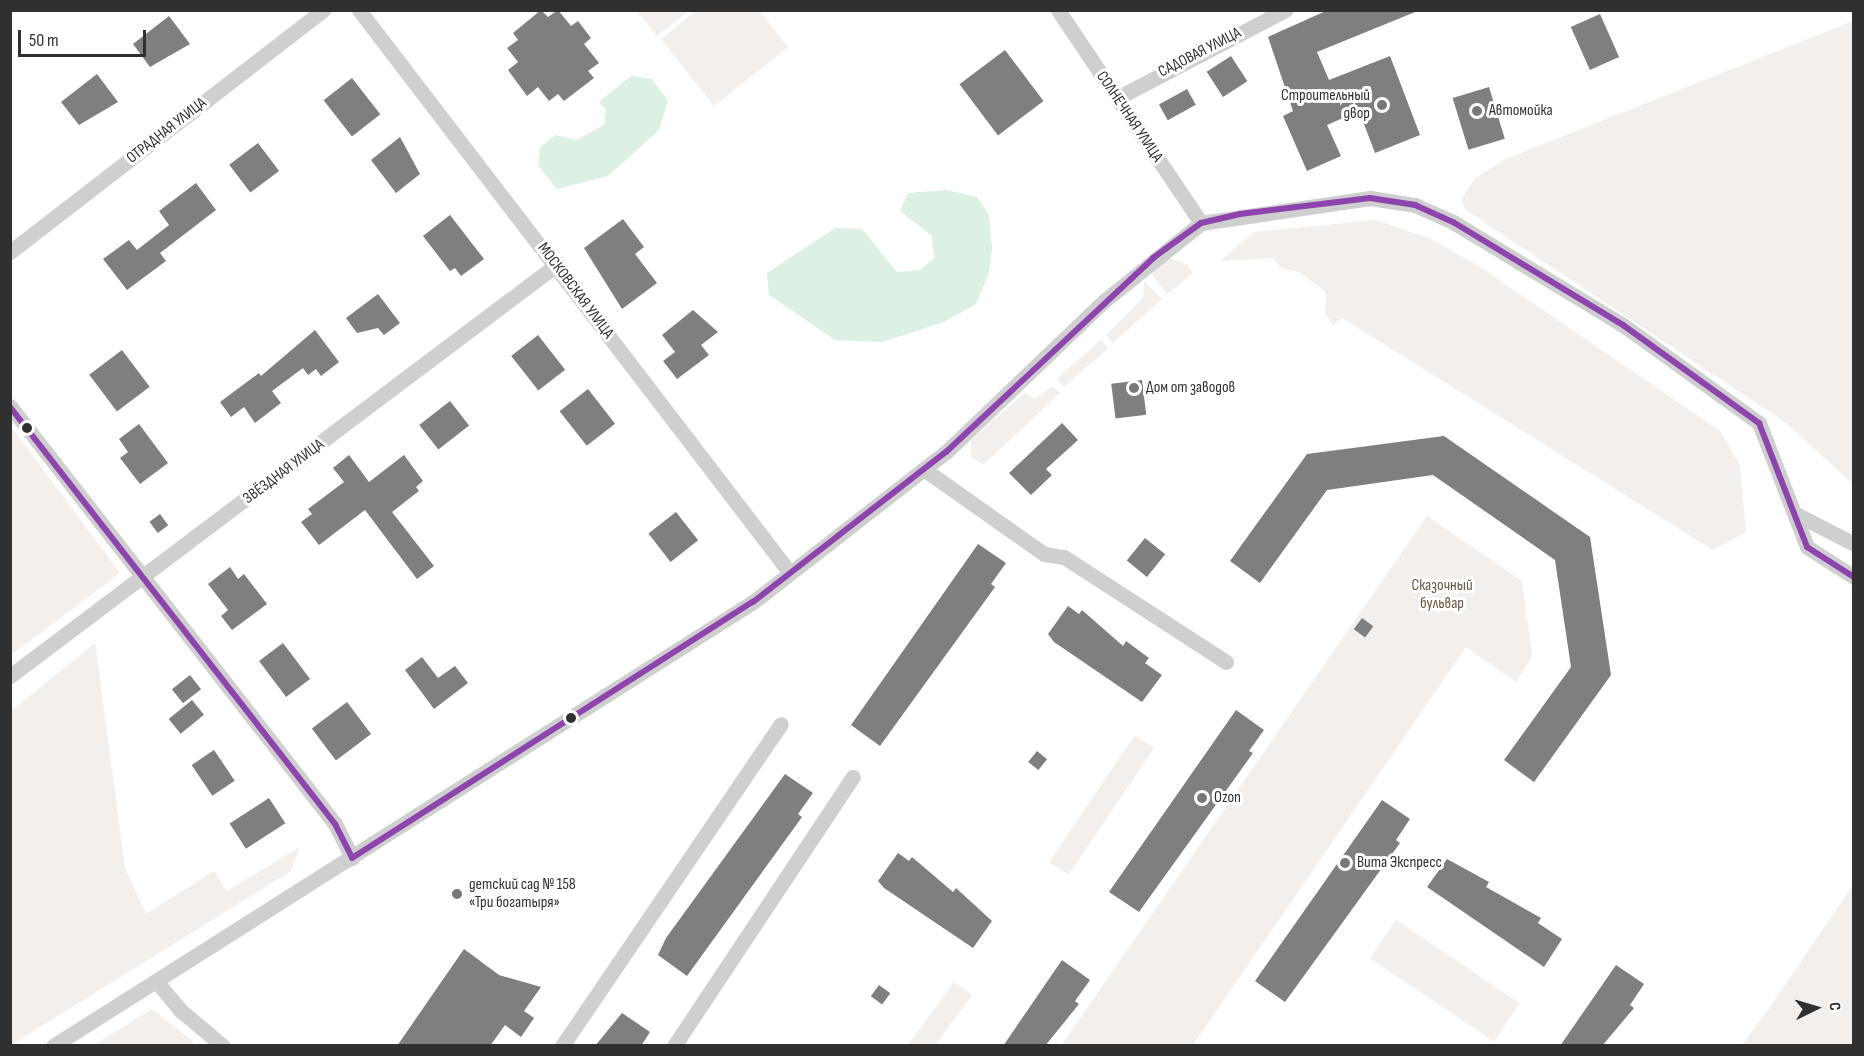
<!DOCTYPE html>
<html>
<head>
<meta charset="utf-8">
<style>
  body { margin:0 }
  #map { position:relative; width:1864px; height:1056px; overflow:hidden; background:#fff; font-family:"Sofia Sans Condensed",sans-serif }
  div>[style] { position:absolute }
  .green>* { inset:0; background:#f2efec; transform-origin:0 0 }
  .water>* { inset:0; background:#dcf0e4 }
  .building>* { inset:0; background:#7f7f7f; transform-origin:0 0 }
  .street>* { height:15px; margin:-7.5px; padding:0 7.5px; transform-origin:7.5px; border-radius:7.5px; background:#cfcfcf }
  .bus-1>* { height:6px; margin:-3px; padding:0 3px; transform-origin:3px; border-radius:3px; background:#8e44ad }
  .dots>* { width:16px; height:16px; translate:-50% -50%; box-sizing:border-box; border:3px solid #fff; border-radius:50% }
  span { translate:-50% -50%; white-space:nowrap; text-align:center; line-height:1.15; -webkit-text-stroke:6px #fff; paint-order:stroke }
  .street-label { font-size:16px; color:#303030 }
  .poi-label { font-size:16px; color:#303030 }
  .right { translate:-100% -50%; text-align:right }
  .left { translate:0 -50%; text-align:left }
  .park-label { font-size:16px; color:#685740 }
  .frame { position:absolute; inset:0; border:12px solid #303030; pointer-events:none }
  .north { position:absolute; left:1786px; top:978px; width:60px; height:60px; -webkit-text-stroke:4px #fff; paint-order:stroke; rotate:85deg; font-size:16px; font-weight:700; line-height:24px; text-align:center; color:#303030 }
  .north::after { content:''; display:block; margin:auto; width:21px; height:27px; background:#303030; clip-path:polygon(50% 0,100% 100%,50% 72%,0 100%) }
  .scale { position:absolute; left:18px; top:30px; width:128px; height:27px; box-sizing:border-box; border:3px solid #303030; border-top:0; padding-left:8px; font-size:18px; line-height:21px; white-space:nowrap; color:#303030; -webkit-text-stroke:4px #fff; paint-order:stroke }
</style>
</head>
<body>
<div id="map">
  <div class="green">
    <div style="clip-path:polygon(697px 10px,759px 11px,788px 47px,714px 106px,661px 39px)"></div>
    <div style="clip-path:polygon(637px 11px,689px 11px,657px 36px)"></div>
    <div style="clip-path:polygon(1853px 21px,1853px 484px,1786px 423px,1466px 210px,1461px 200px,1475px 178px,1506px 159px)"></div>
    <div style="clip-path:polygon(1376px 220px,1431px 239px,1480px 267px,1720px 431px,1740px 465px,1746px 532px,1713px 550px,1342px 318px,1333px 326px,1325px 313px,1326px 292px,1299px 272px,1281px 268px,1273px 258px,1220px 261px,1254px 232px)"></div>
    <div style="clip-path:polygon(1170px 258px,1188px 265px,1193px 273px,1167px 294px,1151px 274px)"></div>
    <div style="clip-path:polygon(1144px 281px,1162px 299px,1113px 343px,1106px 335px,1143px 298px)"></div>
    <div style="left:1101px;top:340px;width:11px;height:59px;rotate:49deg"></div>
    <div style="clip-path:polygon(1053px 386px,1060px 393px,983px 465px,971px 457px,971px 440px,1025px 393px,1035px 399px)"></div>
    <div style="clip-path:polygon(10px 425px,120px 573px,11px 655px,10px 655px)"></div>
    <div style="clip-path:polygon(1427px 516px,1522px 581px,1532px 656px,1516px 682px,1466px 647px,1193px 1045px,1061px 1046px)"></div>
    <div style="clip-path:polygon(95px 643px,125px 868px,146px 914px,214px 871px,227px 891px,300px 847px,291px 871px,11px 1045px,11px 711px)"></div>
    <div style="left:1135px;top:735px;width:23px;height:153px;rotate:34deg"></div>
    <div style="clip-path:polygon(1853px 885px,1853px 1045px,1742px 1045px,1768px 1010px)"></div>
    <div style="left:1396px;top:920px;width:149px;height:46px;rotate:34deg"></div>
    <div style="clip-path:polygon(954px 982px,972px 995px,935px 1045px,908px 1045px)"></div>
    <div style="clip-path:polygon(152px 1009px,193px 1041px,190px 1045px,94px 1045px)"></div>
  </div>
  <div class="water">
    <div style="clip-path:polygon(631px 76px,652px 79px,668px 101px,659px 130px,608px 176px,557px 189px,538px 165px,540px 147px,555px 135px,576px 140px,604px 125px,606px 109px,599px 102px)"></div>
    <div style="clip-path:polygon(946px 190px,977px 197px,989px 215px,992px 248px,989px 273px,976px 304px,944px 322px,882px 342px,835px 340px,769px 295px,767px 273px,835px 228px,862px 229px,897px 272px,920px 270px,934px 258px,932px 236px,900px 211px,908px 193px)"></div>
  </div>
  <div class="building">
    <div style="clip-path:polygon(541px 10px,548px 17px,558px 10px,571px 26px,578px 21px,591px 38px,584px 44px,599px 63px,588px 71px,594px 78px,564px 101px,558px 94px,549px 101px,538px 87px,527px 96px,508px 70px,518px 62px,507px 48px,518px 40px,513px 33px)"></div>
    <div style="clip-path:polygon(1328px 10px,1420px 10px,1317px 52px,1329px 80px,1390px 56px,1420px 135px,1375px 153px,1359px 111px,1327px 125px,1341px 156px,1307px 171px,1283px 116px,1293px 111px,1268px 37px)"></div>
    <div style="left:1600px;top:14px;width:47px;height:32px;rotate:66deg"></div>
    <div style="clip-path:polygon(169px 16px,190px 44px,150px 67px,133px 44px)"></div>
    <div style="left:1005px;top:50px;width:64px;height:57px;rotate:53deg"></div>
    <div style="left:1231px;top:56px;width:30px;height:29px;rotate:57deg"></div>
    <div style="clip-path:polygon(97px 74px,118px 102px,79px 125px,61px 102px)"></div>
    <div style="left:352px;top:78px;width:46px;height:36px;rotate:52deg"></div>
    <div style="left:1489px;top:87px;width:54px;height:38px;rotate:73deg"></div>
    <div style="left:1187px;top:89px;width:18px;height:32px;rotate:61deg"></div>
    <div style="clip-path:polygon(400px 137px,420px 174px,396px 193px,371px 160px)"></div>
    <div style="left:258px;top:143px;width:35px;height:36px;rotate:53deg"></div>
    <div style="clip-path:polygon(196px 183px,216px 210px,160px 253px,166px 261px,127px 290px,103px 259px,129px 240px,137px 250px,169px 225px,159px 211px)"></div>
    <div style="clip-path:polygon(450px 215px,484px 259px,461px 276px,455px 268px,450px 271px,423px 236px)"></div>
    <div style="clip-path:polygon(623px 219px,644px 247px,635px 254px,657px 283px,622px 309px,584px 248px)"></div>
    <div style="clip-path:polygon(378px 294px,400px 323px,384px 335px,378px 328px,357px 333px,346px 318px)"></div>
    <div style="clip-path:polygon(693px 310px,718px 332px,701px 345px,709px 355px,677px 379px,663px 361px,675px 352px,662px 335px)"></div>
    <div style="clip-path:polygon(315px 330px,339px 362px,321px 376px,316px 369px,308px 375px,303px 368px,272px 391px,281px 403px,255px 423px,244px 407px,231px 417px,220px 402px,259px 373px,261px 376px)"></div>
    <div style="left:538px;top:335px;width:44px;height:34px;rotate:52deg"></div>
    <div style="left:122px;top:350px;width:46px;height:41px;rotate:53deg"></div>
    <div style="left:1142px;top:380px;width:35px;height:31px;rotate:83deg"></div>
    <div style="left:588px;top:389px;width:44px;height:36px;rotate:52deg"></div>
    <div style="left:450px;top:401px;width:31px;height:39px;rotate:52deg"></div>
    <div style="clip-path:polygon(1062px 423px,1078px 440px,1046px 469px,1052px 475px,1031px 495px,1009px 473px)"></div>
    <div style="clip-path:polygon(139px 424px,168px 463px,140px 484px,120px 458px,128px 452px,119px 439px)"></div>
    <div style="clip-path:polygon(1444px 436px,1590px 537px,1611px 675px,1534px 782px,1504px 760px,1571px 667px,1555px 560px,1433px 475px,1327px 490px,1260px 583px,1230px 561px,1307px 454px)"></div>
    <div style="clip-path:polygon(349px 455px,369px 482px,404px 455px,423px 481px,416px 487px,419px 491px,392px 512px,434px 566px,417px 579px,365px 510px,319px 545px,301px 522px,312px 514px,308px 509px,344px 482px,333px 468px)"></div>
    <div style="left:676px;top:512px;width:36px;height:35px;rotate:52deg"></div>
    <div style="left:160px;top:514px;width:14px;height:13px;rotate:54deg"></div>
    <div style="left:1145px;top:538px;width:26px;height:29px;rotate:39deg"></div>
    <div style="clip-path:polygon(978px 544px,1006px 563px,991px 584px,995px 587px,880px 746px,851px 725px)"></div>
    <div style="clip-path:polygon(230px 567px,238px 579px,244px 574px,267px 604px,232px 630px,221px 616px,228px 610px,208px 584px)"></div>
    <div style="clip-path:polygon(1068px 606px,1079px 614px,1082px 610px,1123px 646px,1126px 641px,1149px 658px,1145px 663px,1162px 675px,1142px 702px,1054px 642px,1048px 634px)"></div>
    <div style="left:1362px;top:618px;width:14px;height:14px;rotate:36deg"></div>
    <div style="left:283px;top:643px;width:45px;height:30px;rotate:53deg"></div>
    <div style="clip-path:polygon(422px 657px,438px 678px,455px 666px,468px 683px,434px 709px,405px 670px)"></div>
    <div style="left:190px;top:675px;width:18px;height:23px;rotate:52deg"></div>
    <div style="left:192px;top:700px;width:19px;height:30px;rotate:51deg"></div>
    <div style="left:347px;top:702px;width:40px;height:44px;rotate:53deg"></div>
    <div style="clip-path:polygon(1236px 710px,1264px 730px,1249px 751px,1253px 753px,1139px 912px,1109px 892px)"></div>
    <div style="left:214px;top:750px;width:37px;height:27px;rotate:56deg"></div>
    <div style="left:1037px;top:751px;width:13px;height:14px;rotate:39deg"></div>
    <div style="clip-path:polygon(785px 774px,813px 793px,798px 814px,802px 817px,687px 976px,658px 955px,666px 938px)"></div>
    <div style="left:269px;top:798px;width:30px;height:47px;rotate:57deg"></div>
    <div style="clip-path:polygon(1382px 800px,1410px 819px,1396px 840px,1400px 843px,1285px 1002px,1255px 981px)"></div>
    <div style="clip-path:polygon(898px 853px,909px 861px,912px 857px,953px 892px,956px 888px,992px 921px,973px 948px,884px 888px,878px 881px)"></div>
    <div style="clip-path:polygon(1447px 859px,1489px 882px,1486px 887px,1541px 918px,1538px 923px,1562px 939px,1544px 967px,1427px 887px)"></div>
    <div style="clip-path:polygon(464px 949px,499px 975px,541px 987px,524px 1011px,534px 1018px,521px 1037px,505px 1025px,490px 1046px,397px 1046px)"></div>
    <div style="clip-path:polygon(1062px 960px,1090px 980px,1075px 1001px,1079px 1004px,1045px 1046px,1003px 1046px)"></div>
    <div style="clip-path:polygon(1616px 965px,1644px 984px,1630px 1005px,1634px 1008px,1602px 1046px,1560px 1046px)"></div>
    <div style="left:879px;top:985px;width:14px;height:14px;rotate:36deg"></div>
    <div style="clip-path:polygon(622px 1013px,650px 1032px,641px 1046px,595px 1046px)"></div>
  </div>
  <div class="street">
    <div style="left:359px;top:10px;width:709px;rotate:52.56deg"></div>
    <div style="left:1058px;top:10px;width:257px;rotate:56.1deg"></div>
    <div style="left:1117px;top:98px;width:190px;rotate:-27.6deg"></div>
    <div style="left:10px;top:252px;width:396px;rotate:-37.7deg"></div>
    <div style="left:10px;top:406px;width:529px;rotate:52.13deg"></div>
    <div style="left:335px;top:824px;width:38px;rotate:63deg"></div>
    <div style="left:925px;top:470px;width:146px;rotate:35.2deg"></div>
    <div style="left:1044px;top:554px;width:20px;rotate:9deg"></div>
    <div style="left:1064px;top:557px;width:193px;rotate:32.9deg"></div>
    <div style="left:1794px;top:513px;width:68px;rotate:27.3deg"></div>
    <div style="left:10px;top:676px;width:683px;rotate:-36.97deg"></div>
    <div style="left:156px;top:981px;width:38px;rotate:50deg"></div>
    <div style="left:180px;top:1010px;width:56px;rotate:39.9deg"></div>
    <div style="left:53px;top:1046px;width:829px;rotate:-32.39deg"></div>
    <div style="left:753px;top:602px;width:244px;rotate:-37.9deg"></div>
    <div style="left:946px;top:452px;width:219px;rotate:-43.7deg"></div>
    <div style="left:1104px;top:301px;width:124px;rotate:-38.8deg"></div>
    <div style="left:1201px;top:223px;width:171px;rotate:-8.4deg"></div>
    <div style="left:1370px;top:198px;width:46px;rotate:8.8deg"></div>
    <div style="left:1415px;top:205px;width:42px;rotate:24.1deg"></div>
    <div style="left:1453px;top:222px;width:199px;rotate:31.2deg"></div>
    <div style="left:1623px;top:325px;width:168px;rotate:35.8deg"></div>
    <div style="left:1759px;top:423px;width:133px;rotate:68.8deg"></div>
    <div style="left:1807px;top:547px;width:56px;rotate:32.6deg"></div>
    <div style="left:562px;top:1046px;width:389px;rotate:-55.8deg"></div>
    <div style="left:674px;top:1046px;width:323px;rotate:-56.4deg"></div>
  </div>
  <div class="bus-1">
    <div style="left:10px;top:407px;width:529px;rotate:52.07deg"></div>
    <div style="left:335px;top:824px;width:38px;rotate:63deg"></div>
    <div style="left:352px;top:858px;width:476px;rotate:-32.6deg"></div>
    <div style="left:753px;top:602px;width:244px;rotate:-37.9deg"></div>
    <div style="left:946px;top:452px;width:284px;rotate:-43.1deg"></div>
    <div style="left:1153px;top:258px;width:59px;rotate:-36.1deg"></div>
    <div style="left:1201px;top:223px;width:40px;rotate:-13deg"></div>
    <div style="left:1240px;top:214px;width:131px;rotate:-7deg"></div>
    <div style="left:1370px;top:198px;width:46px;rotate:8.8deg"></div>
    <div style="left:1415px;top:205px;width:42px;rotate:24.1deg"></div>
    <div style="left:1453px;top:222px;width:199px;rotate:31.2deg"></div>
    <div style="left:1623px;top:325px;width:168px;rotate:35.8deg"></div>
    <div style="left:1759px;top:423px;width:133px;rotate:68.8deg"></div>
    <div style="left:1807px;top:547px;width:56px;rotate:32.6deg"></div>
  </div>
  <div class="dots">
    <div style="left:1382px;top:105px;background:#787878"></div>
    <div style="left:1477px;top:111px;background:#787878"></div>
    <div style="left:1134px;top:388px;background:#787878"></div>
    <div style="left:27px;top:428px;background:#303030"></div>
    <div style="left:571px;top:718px;background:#303030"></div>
    <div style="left:1202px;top:798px;background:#787878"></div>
    <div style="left:1345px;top:863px;background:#787878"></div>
    <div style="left:457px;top:894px;background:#787878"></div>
  </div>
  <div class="street-label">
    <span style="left:1200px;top:53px;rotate:-27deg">САДОВАЯ УЛИЦА</span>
    <span style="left:1129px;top:117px;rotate:56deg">СОЛНЕЧНАЯ УЛИЦА</span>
    <span style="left:167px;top:131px;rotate:-38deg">ОТРАДНАЯ УЛИЦА</span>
    <span style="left:575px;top:291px;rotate:53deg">МОСКОВСКАЯ УЛИЦА</span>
    <span style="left:284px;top:472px;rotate:-37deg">ЗВЁЗДНАЯ УЛИЦА</span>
  </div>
  <div class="poi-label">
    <span class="right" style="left:1370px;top:105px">Строительный<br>двор</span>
    <span class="left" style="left:1489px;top:111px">Автомойка</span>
    <span class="left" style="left:1146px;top:388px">Дом от заводов</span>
    <span class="left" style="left:1214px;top:798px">Ozon</span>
    <span class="left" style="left:1357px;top:863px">Вита Экспресс</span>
    <span class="left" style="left:469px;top:894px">детский сад № 158<br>«Три богатыря»</span>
  </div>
  <div class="park-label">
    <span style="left:1442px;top:595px">Сказочный<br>бульвар</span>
  </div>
  <div class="frame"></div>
  <div class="north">С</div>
  <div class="scale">50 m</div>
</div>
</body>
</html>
